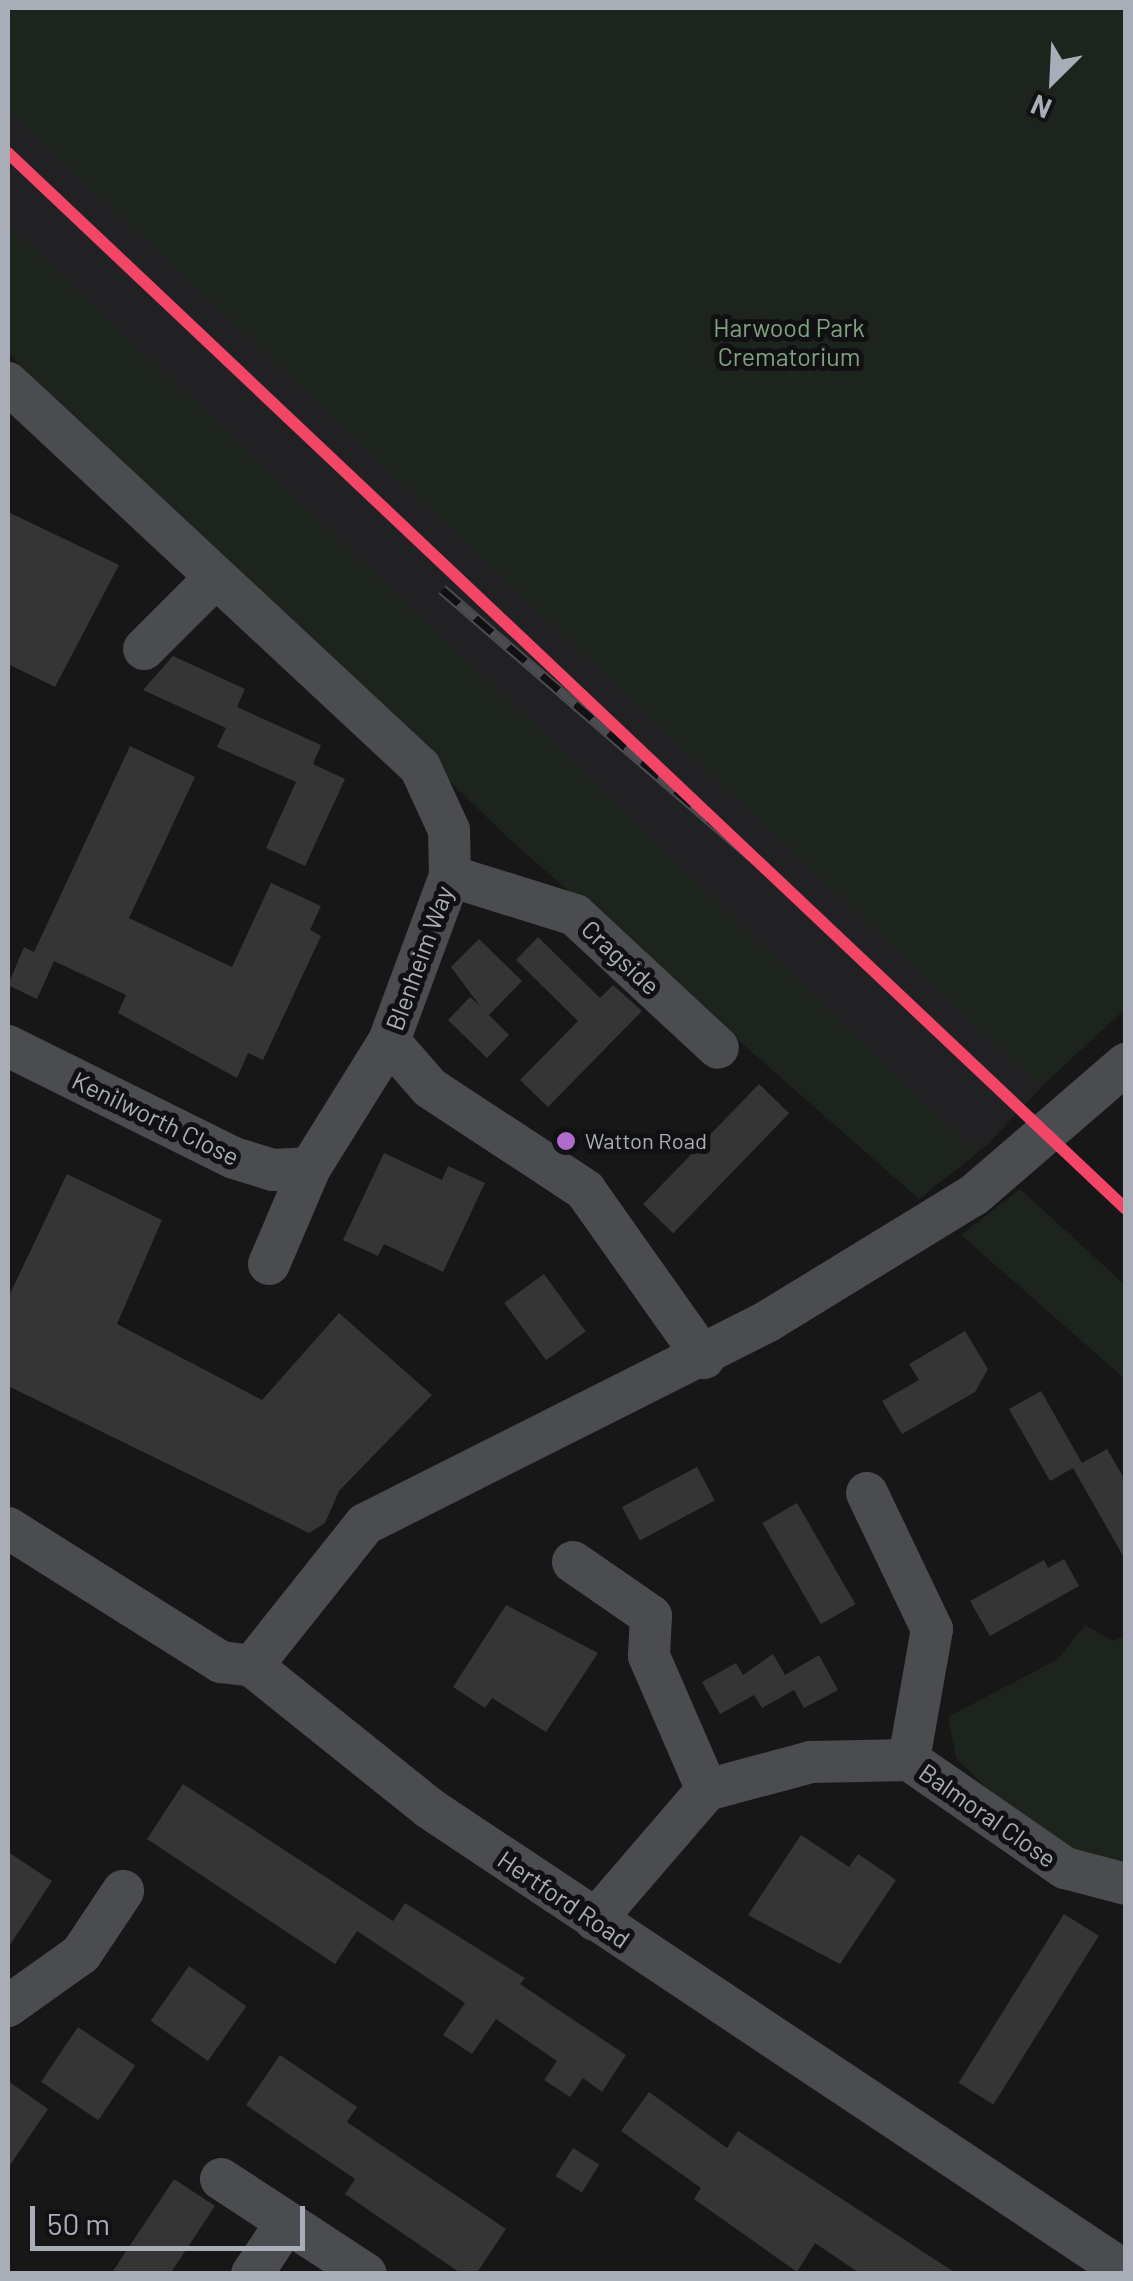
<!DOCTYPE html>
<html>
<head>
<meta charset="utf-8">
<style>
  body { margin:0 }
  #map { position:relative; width:1133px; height:2281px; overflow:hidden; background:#171717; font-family:Barlow,sans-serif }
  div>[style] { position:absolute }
  .built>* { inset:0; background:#212123 }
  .green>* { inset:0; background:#1d241e }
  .building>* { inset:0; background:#353536; transform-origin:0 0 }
  .minor>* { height:42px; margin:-21px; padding:0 21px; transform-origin:21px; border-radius:21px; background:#4b4c50 }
  .rail>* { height:11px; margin-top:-5.5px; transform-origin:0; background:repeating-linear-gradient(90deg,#111113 0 22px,#4b4c4f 0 44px); box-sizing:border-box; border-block:2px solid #4b4c4f }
  .rail-1>* { height:12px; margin:-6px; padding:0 6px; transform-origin:6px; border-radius:6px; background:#f34667 }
  .dots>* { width:28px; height:28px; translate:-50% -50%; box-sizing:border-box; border:5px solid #111113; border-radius:50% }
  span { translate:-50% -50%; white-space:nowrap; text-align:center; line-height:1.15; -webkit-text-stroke:10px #111113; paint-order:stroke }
  .bus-label { font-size:22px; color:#a8adb8 }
  .left { translate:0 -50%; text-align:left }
  .park-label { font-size:25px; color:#7fa381 }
  .street-label { font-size:25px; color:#a8adb8 }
  .frame { position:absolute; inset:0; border:10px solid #a8adb8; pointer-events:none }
  .north { position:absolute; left:1003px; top:30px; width:100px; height:100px; -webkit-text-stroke:8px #111113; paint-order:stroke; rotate:204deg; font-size:28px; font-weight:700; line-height:40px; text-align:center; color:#a8adb8 }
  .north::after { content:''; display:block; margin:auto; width:35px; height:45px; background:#a8adb8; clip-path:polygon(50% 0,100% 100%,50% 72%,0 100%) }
  .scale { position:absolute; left:30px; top:2206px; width:275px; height:45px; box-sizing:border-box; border:5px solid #a8adb8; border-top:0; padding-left:12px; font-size:30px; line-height:35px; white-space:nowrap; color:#a8adb8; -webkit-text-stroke:8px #111113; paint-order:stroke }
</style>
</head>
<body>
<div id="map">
  <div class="built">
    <div style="clip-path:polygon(8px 71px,1057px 1071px,987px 1145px,955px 1171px,8px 266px)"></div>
  </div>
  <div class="green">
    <div style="clip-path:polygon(8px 8px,1125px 8px,1125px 1009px,1041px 1087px,8px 110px)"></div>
    <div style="clip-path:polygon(8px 224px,526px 717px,977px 1153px,919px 1199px,506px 836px,8px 353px)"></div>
    <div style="clip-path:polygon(1020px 1189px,1125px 1285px,1125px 1379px,961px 1235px)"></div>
    <div style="clip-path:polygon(1085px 1625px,1112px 1641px,1125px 1636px,1126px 1867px,1091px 1861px,1008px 1809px,956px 1758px,948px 1717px,1058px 1659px)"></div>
  </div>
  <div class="building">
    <div style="clip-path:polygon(8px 512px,119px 565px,55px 687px,8px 664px)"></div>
    <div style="clip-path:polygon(173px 656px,245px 689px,237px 707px,321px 745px,313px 764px,345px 779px,305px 866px,266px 848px,296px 782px,217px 747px,226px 728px,143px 690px)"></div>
    <div style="clip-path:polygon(130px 746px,195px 777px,129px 918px,232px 967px,271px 883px,321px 906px,310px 930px,321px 936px,263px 1060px,248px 1053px,237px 1078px,118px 1013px,126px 995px,54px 961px,37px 999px,8px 985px,24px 947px,34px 952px)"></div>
    <div style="clip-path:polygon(538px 937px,600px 998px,613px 985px,642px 1011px,548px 1107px,520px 1080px,578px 1021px,516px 960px)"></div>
    <div style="clip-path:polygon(479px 939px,522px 981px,489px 1015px,509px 1035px,487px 1058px,448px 1020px,470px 997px,480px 1006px,451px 967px)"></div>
    <div style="left:759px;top:1084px;width:42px;height:167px;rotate:44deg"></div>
    <div style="clip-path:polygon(384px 1153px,442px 1180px,448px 1166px,485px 1183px,443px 1272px,384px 1244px,378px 1256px,343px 1240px)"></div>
    <div style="clip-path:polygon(67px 1174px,162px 1220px,117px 1324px,262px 1400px,339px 1313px,432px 1395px,339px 1491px,325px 1523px,309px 1533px,8px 1386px,8px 1298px)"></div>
    <div style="left:544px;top:1274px;width:71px;height:49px;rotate:54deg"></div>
    <div style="clip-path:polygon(965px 1331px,988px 1369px,975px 1392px,902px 1434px,882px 1401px,919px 1380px,909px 1364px)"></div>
    <div style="clip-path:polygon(1041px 1391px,1082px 1463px,1107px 1449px,1126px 1482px,1126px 1561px,1073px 1468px,1050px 1481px,1009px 1409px)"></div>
    <div style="left:697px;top:1467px;width:38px;height:85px;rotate:62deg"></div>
    <div style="left:797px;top:1503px;width:117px;height:40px;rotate:60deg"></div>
    <div style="clip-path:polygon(1064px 1559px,1079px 1586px,990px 1636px,970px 1601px,1044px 1560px,1048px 1568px)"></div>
    <div style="clip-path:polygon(506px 1605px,598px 1653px,546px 1732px,492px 1698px,485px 1708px,453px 1687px)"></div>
    <div style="clip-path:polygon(773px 1654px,785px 1675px,819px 1655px,838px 1690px,804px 1708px,794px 1690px,762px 1708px,754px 1695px,720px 1714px,702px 1682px,736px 1663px,743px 1675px)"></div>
    <div style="clip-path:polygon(183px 1784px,393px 1921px,405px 1903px,525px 1978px,520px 1984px,626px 2055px,602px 2092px,583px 2078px,570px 2097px,544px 2080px,557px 2061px,496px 2019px,472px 2054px,443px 2035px,465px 2003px,357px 1931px,335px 1964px,147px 1839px)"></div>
    <div style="clip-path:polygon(801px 1835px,849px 1867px,858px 1854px,896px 1880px,840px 1964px,748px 1915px)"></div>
    <div style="clip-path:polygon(8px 1852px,52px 1881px,8px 1948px)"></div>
    <div style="left:1064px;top:1914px;width:41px;height:199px;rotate:32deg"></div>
    <div style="left:189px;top:1966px;width:70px;height:67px;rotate:35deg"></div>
    <div style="left:78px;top:2027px;width:69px;height:66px;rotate:34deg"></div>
    <div style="clip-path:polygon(280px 2055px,357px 2107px,347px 2122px,506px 2229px,476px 2274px,462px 2274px,345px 2194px,355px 2179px,246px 2105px)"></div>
    <div style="clip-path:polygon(8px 2081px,48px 2109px,8px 2168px)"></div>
    <div style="clip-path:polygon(649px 2092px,727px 2148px,738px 2131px,957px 2274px,861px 2274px,815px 2243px,797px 2272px,694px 2199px,701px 2188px,621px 2131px)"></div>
    <div style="left:573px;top:2148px;width:31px;height:33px;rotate:32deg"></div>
    <div style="clip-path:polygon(174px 2179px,215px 2206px,170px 2274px,111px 2274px)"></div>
  </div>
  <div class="minor">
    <div style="left:8px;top:383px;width:563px;rotate:42.99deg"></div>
    <div style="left:420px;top:767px;width:69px;rotate:65.3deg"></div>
    <div style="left:449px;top:830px;width:46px;rotate:88.8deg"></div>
    <div style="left:450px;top:876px;width:176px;rotate:110.3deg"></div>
    <div style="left:389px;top:1041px;width:62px;rotate:48.9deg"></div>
    <div style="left:430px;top:1088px;width:186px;rotate:33.3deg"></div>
    <div style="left:585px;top:1190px;width:206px;rotate:54.7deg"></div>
    <div style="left:144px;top:649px;width:100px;rotate:-45deg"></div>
    <div style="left:450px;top:876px;width:131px;rotate:17.3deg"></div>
    <div style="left:575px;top:915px;width:195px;rotate:42.9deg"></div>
    <div style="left:8px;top:1046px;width:252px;rotate:26.4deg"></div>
    <div style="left:234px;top:1158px;width:41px;rotate:17.1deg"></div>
    <div style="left:273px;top:1170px;width:37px;rotate:-3deg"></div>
    <div style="left:269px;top:1264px;width:104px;rotate:-66.9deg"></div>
    <div style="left:310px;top:1168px;width:150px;rotate:-58.1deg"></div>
    <div style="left:867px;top:1493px;width:151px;rotate:64.5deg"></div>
    <div style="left:932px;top:1629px;width:133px;rotate:100deg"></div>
    <div style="left:8px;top:1528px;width:252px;rotate:32.2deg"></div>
    <div style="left:221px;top:1662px;width:31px;rotate:7deg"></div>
    <div style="left:252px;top:1666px;width:227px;rotate:38.7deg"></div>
    <div style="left:429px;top:1808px;width:837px;rotate:33.65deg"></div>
    <div style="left:573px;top:1562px;width:95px;rotate:34.7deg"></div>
    <div style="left:651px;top:1616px;width:40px;rotate:92.9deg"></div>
    <div style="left:649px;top:1656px;width:146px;rotate:66.6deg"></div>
    <div style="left:252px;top:1666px;width:181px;rotate:-51.5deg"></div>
    <div style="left:365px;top:1524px;width:451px;rotate:-26.7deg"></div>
    <div style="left:768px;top:1321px;width:241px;rotate:-31.5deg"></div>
    <div style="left:974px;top:1195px;width:201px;rotate:-40.8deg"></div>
    <div style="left:595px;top:1920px;width:172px;rotate:-49.3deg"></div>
    <div style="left:707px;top:1790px;width:108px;rotate:-15.1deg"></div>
    <div style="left:811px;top:1762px;width:98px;rotate:-1.2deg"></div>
    <div style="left:909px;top:1760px;width:190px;rotate:34.7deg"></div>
    <div style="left:1065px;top:1868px;width:63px;rotate:14.7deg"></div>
    <div style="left:8px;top:2006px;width:90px;rotate:-35.5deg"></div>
    <div style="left:81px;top:1954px;width:76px;rotate:-56.3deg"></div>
    <div style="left:221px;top:2179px;width:173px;rotate:33.2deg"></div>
    <div style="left:252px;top:2274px;width:61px;rotate:-56.3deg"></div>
  </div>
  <div class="rail">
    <div style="left:442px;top:589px;width:410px;rotate:40.8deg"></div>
  </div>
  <div class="rail-1">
    <div style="left:8px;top:153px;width:1538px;rotate:43.37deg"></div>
  </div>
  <div class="dots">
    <div style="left:566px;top:1141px;background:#b06ccc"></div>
  </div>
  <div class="bus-label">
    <span class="left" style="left:585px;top:1141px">Watton Road</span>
  </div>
  <div class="park-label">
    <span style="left:789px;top:342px">Harwood Park<br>Crematorium</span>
  </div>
  <div class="street-label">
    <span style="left:621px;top:957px;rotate:43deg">Cragside</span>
    <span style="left:419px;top:958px;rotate:-70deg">Blenheim Way</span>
    <span style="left:156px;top:1118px;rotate:26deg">Kenilworth Close</span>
    <span style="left:988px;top:1815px;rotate:35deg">Balmoral Close</span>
    <span style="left:564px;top:1899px;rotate:34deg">Hertford Road</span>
  </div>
  <div class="frame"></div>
  <div class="north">N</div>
  <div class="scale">50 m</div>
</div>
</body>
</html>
